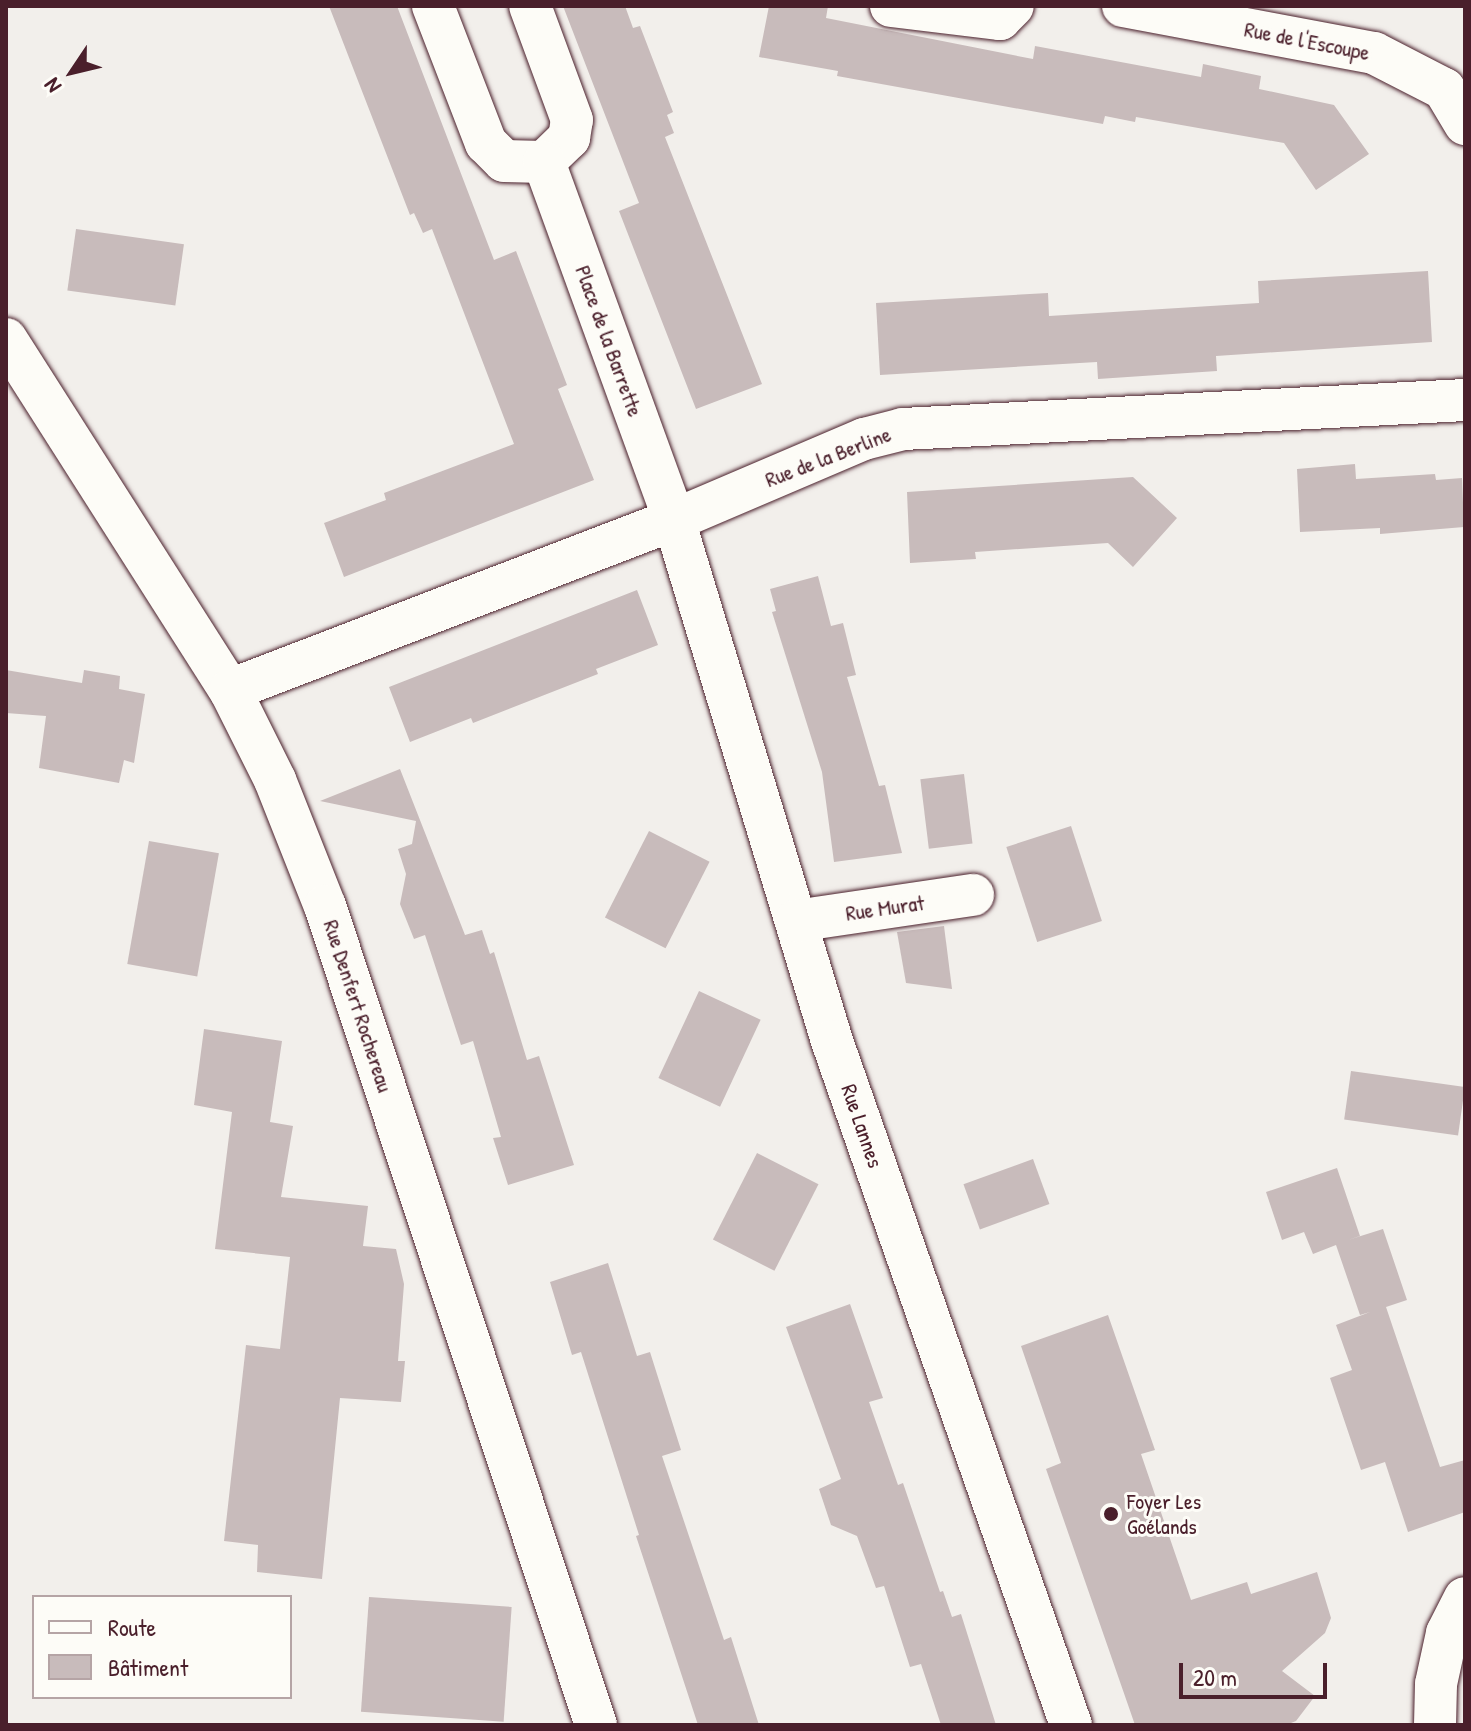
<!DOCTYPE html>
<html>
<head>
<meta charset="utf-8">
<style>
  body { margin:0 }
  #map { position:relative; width:1471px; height:1731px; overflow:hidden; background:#f2efeb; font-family:"Patrick Hand",sans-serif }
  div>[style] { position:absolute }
  .building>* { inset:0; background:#c8bbbb; transform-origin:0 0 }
  .roads { filter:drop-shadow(0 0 2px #4a1f2b) drop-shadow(0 0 2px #4a1f2b) }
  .minor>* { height:42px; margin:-21px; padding:0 21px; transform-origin:21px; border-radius:21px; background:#fdfcf7 }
  .dots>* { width:22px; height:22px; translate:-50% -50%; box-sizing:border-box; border:4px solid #fdfcf7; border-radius:50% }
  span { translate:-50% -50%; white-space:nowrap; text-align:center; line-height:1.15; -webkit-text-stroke:6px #fdfcf7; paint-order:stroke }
  .street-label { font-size:22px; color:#4a1f2b }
  .poi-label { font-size:22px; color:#4a1f2b }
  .left { translate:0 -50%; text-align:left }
  .frame { position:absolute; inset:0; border:8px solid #4a1f2b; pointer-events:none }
  .legend { position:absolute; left:32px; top:1595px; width:260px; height:104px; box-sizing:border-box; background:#fdfcf7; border:2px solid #b5a4a5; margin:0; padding:10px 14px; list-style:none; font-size:24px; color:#4a1f2b }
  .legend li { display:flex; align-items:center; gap:16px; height:40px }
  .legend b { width:40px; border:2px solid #b5a4a5 }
  .north { position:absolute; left:32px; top:32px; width:80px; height:80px; -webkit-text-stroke:6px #fdfcf7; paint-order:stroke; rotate:235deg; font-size:22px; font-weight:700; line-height:32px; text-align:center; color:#4a1f2b }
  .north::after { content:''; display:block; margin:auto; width:28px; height:36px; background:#4a1f2b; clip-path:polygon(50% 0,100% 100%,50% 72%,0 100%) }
  .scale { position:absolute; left:1179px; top:1663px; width:148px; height:36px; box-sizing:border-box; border:4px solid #4a1f2b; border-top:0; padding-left:10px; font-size:24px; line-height:28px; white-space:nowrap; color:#4a1f2b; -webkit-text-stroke:6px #fdfcf7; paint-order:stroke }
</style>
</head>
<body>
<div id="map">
  <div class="building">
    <div style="clip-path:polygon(329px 6px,397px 6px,494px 260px,516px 251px,567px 385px,558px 389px,594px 480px,344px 577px,324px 523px,386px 500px,384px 493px,514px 444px,432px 229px,423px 233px,414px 213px,410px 215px)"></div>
    <div style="clip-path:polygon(563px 6px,625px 6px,633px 28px,640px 26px,673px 112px,667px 115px,674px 133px,665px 137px,762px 384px,696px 409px,619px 211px,639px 203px)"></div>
    <div style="clip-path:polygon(769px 6px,828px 6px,826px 18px,1033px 59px,1035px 46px,1201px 77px,1203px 64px,1261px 76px,1259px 89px,1334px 105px,1369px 154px,1316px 190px,1284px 143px,1136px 117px,1135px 122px,1105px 116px,1103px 124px,837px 76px,838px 71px,759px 57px)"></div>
    <div style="left:76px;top:229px;width:109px;height:62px;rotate:8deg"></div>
    <div style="clip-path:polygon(1428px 271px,1432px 342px,1216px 356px,1217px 371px,1098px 379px,1097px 362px,880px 375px,876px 303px,1048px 293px,1049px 316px,1259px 303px,1258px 281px)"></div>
    <div style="clip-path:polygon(1355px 464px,1356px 479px,1435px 474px,1436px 480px,1462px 478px,1464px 527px,1380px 534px,1380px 528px,1300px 532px,1297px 469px)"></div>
    <div style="clip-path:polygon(1133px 477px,1177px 518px,1133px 567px,1108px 543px,975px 552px,976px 559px,910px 563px,907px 492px)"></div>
    <div style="clip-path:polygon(818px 576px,831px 626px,843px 623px,856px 675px,847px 677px,879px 786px,885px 785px,902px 853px,834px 862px,822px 772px,772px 612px,776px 611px,770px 589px)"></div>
    <div style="clip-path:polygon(637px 590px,658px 645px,596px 669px,598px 674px,473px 723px,471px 718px,410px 742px,389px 687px)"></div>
    <div style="clip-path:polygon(6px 670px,82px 683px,84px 670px,120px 676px,119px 689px,145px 694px,134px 763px,124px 760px,119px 783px,39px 768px,46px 716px,6px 713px)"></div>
    <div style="clip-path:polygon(400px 769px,465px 935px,482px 930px,490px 954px,494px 952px,527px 1060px,539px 1056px,574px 1165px,508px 1185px,493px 1138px,501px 1137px,473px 1041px,461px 1045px,425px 935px,414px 939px,400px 904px,406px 874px,398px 849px,412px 844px,416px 821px,320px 801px)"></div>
    <div style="left:964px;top:774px;width:70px;height:44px;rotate:83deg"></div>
    <div style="left:1071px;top:826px;width:100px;height:68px;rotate:72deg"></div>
    <div style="left:649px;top:831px;width:68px;height:97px;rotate:27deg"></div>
    <div style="left:149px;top:841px;width:71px;height:125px;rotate:10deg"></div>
    <div style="clip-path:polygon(944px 926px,952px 989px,906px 983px,897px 932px)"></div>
    <div style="left:699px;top:991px;width:68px;height:96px;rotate:25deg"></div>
    <div style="clip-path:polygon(204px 1029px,282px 1041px,270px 1122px,293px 1126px,281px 1197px,368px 1206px,363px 1246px,396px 1249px,404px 1284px,398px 1361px,405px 1361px,401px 1402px,340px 1398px,322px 1579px,257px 1572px,258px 1545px,224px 1541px,246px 1345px,280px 1349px,290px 1257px,215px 1249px,232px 1112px,194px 1105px)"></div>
    <div style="left:1351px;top:1071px;width:115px;height:49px;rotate:8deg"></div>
    <div style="left:757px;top:1153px;width:69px;height:97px;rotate:27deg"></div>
    <div style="left:1033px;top:1159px;width:48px;height:74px;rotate:70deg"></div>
    <div style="clip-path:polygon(1337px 1168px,1360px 1236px,1348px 1240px,1383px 1229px,1407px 1300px,1386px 1307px,1440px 1467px,1465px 1460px,1465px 1512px,1408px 1532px,1385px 1462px,1361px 1470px,1330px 1378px,1352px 1370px,1336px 1325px,1370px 1312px,1360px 1315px,1336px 1245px,1313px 1254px,1304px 1232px,1282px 1240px,1266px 1192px)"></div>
    <div style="clip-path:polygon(608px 1263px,637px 1356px,650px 1352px,681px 1450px,662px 1456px,724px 1640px,731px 1637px,759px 1725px,698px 1725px,636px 1536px,639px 1535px,581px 1352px,572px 1355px,550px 1282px)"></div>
    <div style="clip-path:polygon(850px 1304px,883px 1398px,869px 1402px,898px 1485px,903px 1483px,940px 1592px,943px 1591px,952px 1617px,961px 1614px,996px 1725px,941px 1725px,921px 1664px,910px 1667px,884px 1586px,876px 1588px,857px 1536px,831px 1525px,819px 1489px,841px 1479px,786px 1327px)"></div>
    <div style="clip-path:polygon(1108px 1315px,1155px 1450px,1141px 1454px,1191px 1600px,1247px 1582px,1251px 1594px,1317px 1572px,1331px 1618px,1325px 1633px,1282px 1671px,1315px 1696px,1296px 1721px,1286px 1725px,1135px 1725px,1046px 1469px,1061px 1463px,1021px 1346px)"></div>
    <div style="left:369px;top:1597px;width:143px;height:115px;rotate:4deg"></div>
  </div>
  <div class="roads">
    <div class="minor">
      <div style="left:433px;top:6px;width:147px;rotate:68.9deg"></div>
      <div style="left:486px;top:143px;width:25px;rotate:45deg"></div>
      <div style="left:504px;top:161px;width:40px;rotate:1.4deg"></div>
      <div style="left:544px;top:162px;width:35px;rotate:-44deg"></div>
      <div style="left:569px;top:138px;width:18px;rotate:-81deg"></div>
      <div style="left:572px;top:120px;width:121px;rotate:-110.2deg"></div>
      <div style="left:891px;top:6px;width:110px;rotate:6.8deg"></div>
      <div style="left:1000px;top:19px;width:18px;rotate:-45deg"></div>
      <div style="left:1123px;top:6px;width:255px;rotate:10.6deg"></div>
      <div style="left:1374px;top:53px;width:79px;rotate:27.2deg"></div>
      <div style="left:1444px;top:89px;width:41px;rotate:59deg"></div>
      <div style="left:544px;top:162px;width:381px;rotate:70deg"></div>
      <div style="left:674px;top:520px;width:544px;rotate:73.13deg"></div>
      <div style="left:832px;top:1041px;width:725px;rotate:70.74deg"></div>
      <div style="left:6px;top:339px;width:416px;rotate:57.5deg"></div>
      <div style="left:230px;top:690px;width:101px;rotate:63.4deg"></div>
      <div style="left:275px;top:780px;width:136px;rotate:68.4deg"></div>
      <div style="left:325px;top:906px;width:863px;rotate:71.69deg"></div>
      <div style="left:230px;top:690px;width:475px;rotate:-21deg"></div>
      <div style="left:674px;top:520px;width:207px;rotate:-23.1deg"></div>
      <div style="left:864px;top:439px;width:40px;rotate:-14.4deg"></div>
      <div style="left:903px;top:429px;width:563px;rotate:-2.95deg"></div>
      <div style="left:796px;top:921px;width:179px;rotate:-8.4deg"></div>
      <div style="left:1435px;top:1725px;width:41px;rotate:-88.6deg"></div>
      <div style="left:1436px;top:1684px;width:52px;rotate:-77.8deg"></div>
      <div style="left:1447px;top:1633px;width:39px;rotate:-63deg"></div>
    </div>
  </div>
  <div class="dots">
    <div style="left:1111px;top:1514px;background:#4a1f2b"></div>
  </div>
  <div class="street-label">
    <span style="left:1307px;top:41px;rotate:11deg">Rue de l'Escoupe</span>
    <span style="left:609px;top:341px;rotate:70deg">Place de la Barrette</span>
    <span style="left:828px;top:457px;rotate:-21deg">Rue de la Berline</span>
    <span style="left:885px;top:908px;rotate:-8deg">Rue Murat</span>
    <span style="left:358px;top:1006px;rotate:72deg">Rue Denfert Rochereau</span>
    <span style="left:862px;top:1126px;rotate:71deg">Rue Lannes</span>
  </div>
  <div class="poi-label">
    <span class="left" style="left:1127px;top:1514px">Foyer Les<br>Goélands</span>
  </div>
  <div class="frame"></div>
  <ul class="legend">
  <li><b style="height:10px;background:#fdfcf7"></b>Route</li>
  <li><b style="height:22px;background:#c8bbbb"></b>Bâtiment</li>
  </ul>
  <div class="north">N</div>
  <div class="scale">20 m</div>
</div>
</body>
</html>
